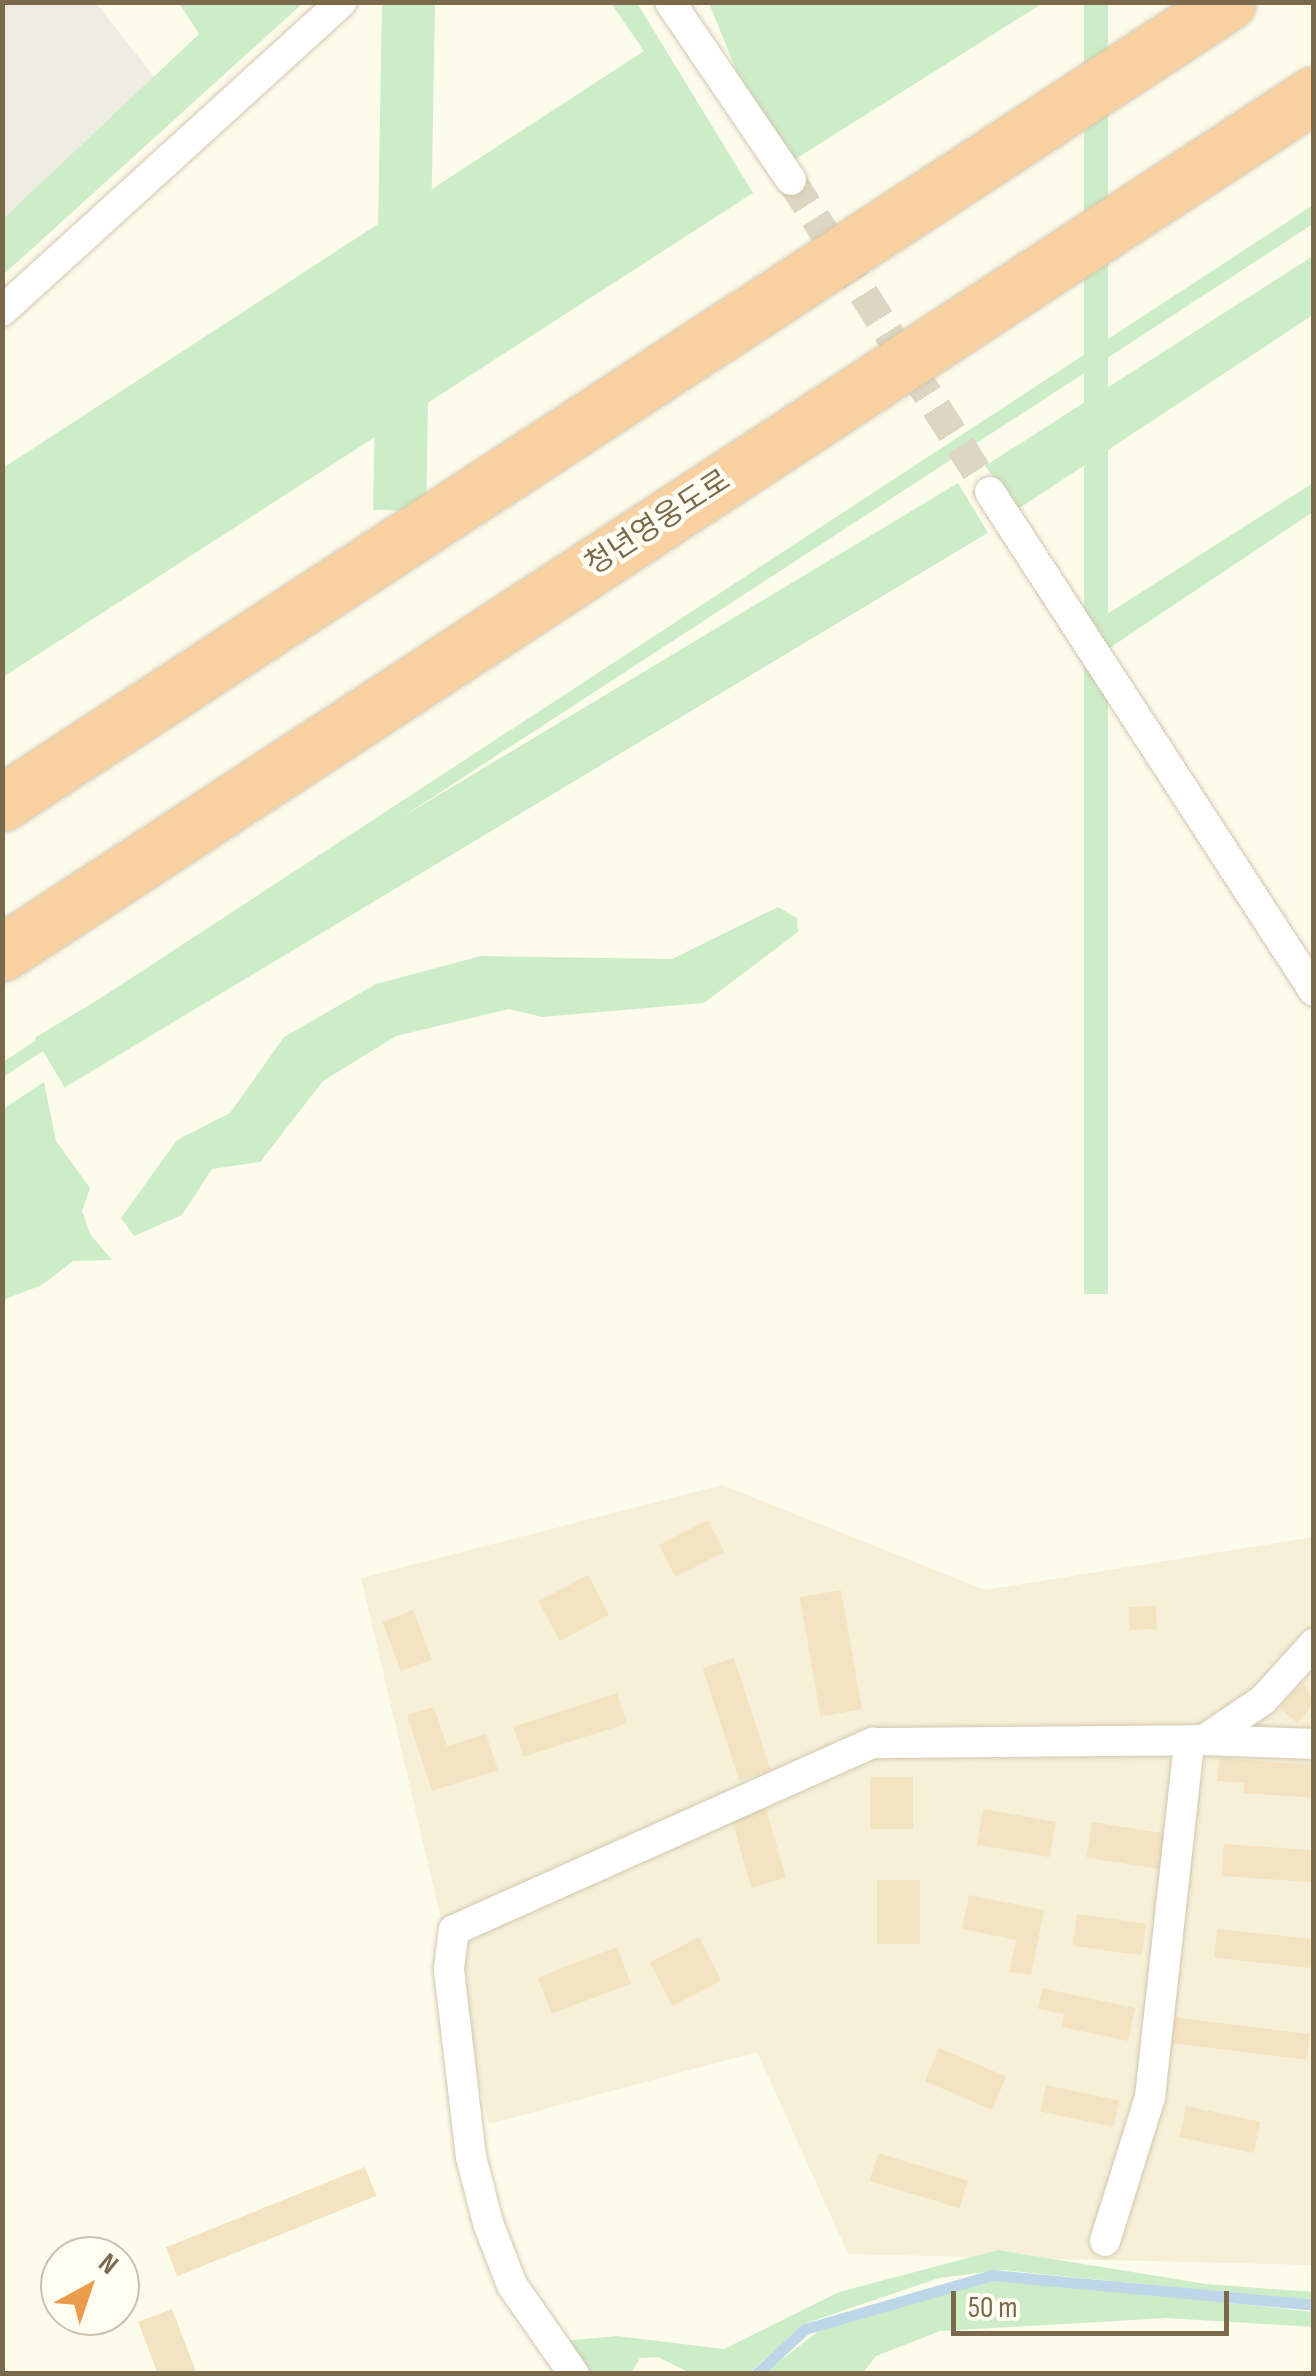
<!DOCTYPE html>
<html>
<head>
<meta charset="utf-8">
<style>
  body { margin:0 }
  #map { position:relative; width:1316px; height:2376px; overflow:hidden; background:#fdfbeb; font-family:"Sofia Sans Condensed","Noto Sans KR",sans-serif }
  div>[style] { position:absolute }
  .residential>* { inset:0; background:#f6f0d9 }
  .industrial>* { inset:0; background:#efece3 }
  .green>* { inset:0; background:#cdedc8; transform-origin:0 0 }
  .stream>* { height:11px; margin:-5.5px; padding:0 5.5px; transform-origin:5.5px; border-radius:5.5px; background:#bdd7e9 }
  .building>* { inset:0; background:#f4e3c1; transform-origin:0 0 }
  .minor-tunnel>* { height:30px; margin-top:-15px; transform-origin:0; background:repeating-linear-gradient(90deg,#dcd6c3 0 30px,transparent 0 45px) }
  .roads { filter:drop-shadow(0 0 2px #d2c7af) drop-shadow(0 0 2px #d2c7af) }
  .minor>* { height:30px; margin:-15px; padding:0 15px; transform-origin:15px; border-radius:15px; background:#fff }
  .motorway>* { height:55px; margin:-27.5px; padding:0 27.5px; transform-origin:27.5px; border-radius:27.5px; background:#f9d0a0 }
  span { translate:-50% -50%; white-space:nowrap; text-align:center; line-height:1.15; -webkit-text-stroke:9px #fffdf2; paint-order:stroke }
  .street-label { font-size:30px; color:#7b694c }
  .frame { position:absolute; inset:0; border:5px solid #7b694c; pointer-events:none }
  .north { position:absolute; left:40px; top:2236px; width:100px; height:100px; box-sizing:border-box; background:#fffdf2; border:2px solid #cac2b0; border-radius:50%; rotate:40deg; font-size:28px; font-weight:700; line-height:40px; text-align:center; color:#7b694c }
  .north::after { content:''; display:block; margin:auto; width:35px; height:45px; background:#eb9b4c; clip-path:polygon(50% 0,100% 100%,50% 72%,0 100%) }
  .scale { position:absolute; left:951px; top:2291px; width:278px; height:45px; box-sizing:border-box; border:5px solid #7b694c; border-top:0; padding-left:12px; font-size:30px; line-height:35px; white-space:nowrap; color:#7b694c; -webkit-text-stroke:8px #fffdf2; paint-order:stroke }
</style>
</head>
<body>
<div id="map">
  <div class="residential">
    <div style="clip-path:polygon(722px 1485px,985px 1590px,1313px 1537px,1313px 2265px,848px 2254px,757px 2052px,489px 2124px,361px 1578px)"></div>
  </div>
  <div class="industrial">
    <div style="clip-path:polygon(3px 3px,96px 3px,156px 79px,3px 219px)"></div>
  </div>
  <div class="green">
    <div style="left:382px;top:2px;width:53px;height:508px;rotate:1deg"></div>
    <div style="clip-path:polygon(179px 3px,303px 3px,3px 275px,3px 219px,199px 34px)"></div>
    <div style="clip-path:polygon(611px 3px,637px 3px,753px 193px,3px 677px,3px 468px,644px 51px)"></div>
    <div style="clip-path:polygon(709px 3px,1043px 3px,786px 165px,755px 117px)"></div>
    <div style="left:1084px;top:3px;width:24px;height:1291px"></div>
    <div style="clip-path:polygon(1313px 205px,1313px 224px,3px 1077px,3px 1062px)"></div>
    <div style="clip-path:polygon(1313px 256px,1313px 315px,1018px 509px,985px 466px)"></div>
    <div style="left:958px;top:483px;width:58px;height:1077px;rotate:59deg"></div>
    <div style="clip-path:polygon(1313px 483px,1313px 512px,1108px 649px,1093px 623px)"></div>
    <div style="clip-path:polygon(778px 907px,797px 918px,798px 932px,704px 1003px,542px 1017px,509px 1009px,396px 1036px,323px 1081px,260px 1162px,212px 1169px,182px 1215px,134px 1236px,121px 1218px,177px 1140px,230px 1113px,284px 1037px,376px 984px,481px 956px,672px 959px)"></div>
    <div style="clip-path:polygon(44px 1082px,56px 1141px,90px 1188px,82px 1211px,90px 1234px,112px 1260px,73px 1261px,42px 1285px,3px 1300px,3px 1109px)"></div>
    <div style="clip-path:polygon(998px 2250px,1206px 2284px,1313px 2292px,1313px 2301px,1002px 2270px,939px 2278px,804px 2324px,749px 2373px,690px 2373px,658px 2357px,640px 2358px,631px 2373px,587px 2373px,562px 2341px,617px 2336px,724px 2349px,839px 2292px)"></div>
    <div style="clip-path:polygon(1011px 2279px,1313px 2312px,1313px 2327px,1167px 2318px,940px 2331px,876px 2356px,863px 2373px,764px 2373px,820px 2330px,968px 2284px)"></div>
  </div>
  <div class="stream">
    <div style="left:756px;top:2374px;width:67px;rotate:-42.6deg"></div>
    <div style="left:805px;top:2329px;width:195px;rotate:-16.1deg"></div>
    <div style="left:992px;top:2275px;width:323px;rotate:5.3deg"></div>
  </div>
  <div class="building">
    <div style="left:708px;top:1520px;width:36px;height:55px;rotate:63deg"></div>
    <div style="left:588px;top:1575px;width:45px;height:56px;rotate:62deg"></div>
    <div style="left:841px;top:1590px;width:121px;height:42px;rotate:80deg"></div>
    <div style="left:1156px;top:1606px;width:23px;height:27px;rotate:88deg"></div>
    <div style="left:413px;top:1610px;width:53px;height:33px;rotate:69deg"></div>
    <div style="left:734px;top:1658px;width:118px;height:33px;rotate:72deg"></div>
    <div style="clip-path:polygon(1304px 1682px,1314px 1704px,1297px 1723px,1280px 1708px)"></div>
    <div style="left:617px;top:1693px;width:32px;height:109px;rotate:72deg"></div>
    <div style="clip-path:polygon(434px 1707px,447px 1746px,486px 1734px,498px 1770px,432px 1791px,407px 1715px)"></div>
    <div style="clip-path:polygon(1219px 1758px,1314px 1765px,1314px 1798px,1244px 1793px,1244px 1783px,1217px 1781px)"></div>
    <div style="left:870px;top:1777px;width:43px;height:52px"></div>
    <div style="left:765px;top:1805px;width:76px;height:36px;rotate:74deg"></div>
    <div style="left:983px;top:1809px;width:74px;height:36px;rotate:10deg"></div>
    <div style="left:1092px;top:1822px;width:75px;height:36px;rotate:9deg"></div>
    <div style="left:1224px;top:1844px;width:90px;height:32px;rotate:4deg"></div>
    <div style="left:877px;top:1880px;width:43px;height:64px"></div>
    <div style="clip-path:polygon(969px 1895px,1044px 1910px,1031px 1975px,1009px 1972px,1016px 1940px,962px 1929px)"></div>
    <div style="left:1077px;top:1914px;width:70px;height:32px;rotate:8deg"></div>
    <div style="left:1217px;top:1929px;width:98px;height:29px;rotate:6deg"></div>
    <div style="left:699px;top:1937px;width:49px;height:55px;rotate:63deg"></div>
    <div style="left:617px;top:1947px;width:39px;height:85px;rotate:69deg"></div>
    <div style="clip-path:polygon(1042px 1988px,1135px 2008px,1128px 2041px,1062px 2027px,1064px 2014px,1038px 2009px)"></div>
    <div style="left:1172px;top:2017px;width:139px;height:26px;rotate:7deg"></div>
    <div style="left:939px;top:2048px;width:73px;height:36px;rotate:23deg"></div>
    <div style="left:1046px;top:2085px;width:75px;height:27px;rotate:12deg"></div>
    <div style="left:1186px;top:2106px;width:76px;height:32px;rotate:12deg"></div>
    <div style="left:878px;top:2153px;width:94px;height:29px;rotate:17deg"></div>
    <div style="left:365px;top:2167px;width:31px;height:215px;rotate:68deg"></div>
    <div style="clip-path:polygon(172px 2309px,197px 2374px,158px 2374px,138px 2322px)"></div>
  </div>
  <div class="minor-tunnel">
    <div style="left:791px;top:180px;width:370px;rotate:57.5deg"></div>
  </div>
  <div class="roads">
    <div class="minor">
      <div style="left:670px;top:2px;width:215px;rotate:55.8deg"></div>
      <div style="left:2px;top:311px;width:459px;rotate:-42.3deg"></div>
      <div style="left:990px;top:492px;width:595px;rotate:57deg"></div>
      <div style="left:1204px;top:1740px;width:110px;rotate:2.1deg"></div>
      <div style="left:1105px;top:2241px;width:151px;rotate:-72.6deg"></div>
      <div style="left:1150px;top:2097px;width:358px;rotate:-83.7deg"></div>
      <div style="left:574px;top:2374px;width:108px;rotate:-124.9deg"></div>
      <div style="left:512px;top:2285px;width:66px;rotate:-111.2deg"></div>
      <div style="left:488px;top:2223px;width:68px;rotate:-104.4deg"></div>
      <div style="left:471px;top:2157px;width:189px;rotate:-96.7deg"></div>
      <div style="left:449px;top:1969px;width:39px;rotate:-83deg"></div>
      <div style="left:454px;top:1930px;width:459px;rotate:-24.1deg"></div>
      <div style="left:873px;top:1743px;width:331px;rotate:-0.5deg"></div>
      <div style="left:1204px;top:1740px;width:71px;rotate:-34.1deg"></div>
      <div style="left:1263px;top:1700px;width:76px;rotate:-47.7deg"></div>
    </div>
    <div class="motorway">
      <div style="left:2px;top:803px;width:1464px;rotate:-33.16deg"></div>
      <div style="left:2px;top:953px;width:1568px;rotate:-33.21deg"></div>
    </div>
  </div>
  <div class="street-label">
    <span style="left:658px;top:523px;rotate:-33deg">청년영웅도로</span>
  </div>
  <div class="frame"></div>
  <div class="north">N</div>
  <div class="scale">50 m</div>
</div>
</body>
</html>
